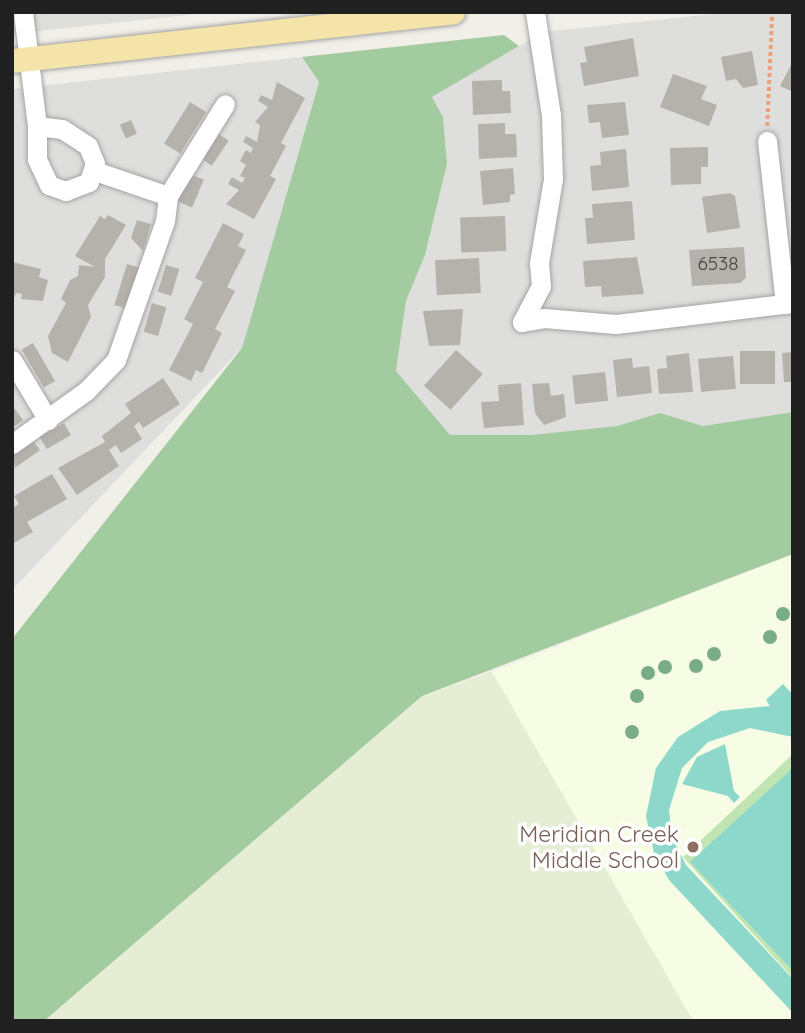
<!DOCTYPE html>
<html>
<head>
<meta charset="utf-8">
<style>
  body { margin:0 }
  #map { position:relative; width:805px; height:1033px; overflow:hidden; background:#f0efe8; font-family:Quicksand,sans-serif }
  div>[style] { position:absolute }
  .residential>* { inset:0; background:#dededd }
  .education>* { inset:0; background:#f7fce4 }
  .farmland>* { inset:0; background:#e6edd5 }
  .grass>* { inset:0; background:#c0e5b3 }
  .forest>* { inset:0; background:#a3cba0 }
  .pitch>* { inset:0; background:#8dd8cb }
  .building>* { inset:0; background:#b5b2ab; transform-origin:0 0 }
  .path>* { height:3.5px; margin-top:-1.75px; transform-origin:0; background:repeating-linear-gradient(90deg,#eea07b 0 3.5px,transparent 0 7px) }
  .roads { filter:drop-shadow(0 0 2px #a4a4a4) drop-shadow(0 0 2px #a4a4a4) }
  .minor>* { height:19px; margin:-9.5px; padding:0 9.5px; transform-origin:9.5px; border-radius:9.5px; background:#fff }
  .major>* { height:24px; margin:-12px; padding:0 12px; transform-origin:12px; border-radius:12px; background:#f4e4a9 }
  .trees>* { width:14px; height:14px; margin:-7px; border-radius:50%; background:#78ad85 }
  .dots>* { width:19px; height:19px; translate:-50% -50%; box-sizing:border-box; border:4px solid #fff; border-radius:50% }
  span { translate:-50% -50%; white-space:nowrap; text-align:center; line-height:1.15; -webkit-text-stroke:7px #fff; paint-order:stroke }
  .number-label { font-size:19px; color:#454443 }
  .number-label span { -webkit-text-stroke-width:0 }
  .education-label { font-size:23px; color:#785e54 }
  .right { translate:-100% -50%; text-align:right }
  .frame { position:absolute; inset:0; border:14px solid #202020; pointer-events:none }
</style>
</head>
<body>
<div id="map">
  <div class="residential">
    <div style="clip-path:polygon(12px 12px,214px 12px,12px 34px)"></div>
    <div style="clip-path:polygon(713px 14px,793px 14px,793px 412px,703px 426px,660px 414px,617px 426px,531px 435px,449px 435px,396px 371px,406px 301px,425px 255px,447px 164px,443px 117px,432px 97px,543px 32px)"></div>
    <div style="clip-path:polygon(302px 57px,319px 82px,242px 348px,12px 590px,12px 89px)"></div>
  </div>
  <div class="education">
    <div style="clip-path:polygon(793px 554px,793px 1021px,693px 1021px,492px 672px)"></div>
  </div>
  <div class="farmland">
    <div style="clip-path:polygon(492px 672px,693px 1021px,44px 1021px,422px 696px)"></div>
  </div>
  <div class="grass">
    <div style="clip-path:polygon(793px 754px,793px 978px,683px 857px)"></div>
  </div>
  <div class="forest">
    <div style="clip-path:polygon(504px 35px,519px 46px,432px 97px,443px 117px,447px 164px,425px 255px,406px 301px,396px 371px,450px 435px,531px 435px,617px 426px,660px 413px,703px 426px,793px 412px,793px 554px,422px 696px,44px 1021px,12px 1021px,12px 639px,242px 348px,319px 82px,302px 57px)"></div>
  </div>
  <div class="pitch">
    <div style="clip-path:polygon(783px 684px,793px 695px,793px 737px,750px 728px,708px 742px,682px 768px,669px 810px,672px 837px,686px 865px,793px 979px,793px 1013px,669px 880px,654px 853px,646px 816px,656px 768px,678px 737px,720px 711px,770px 706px,766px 700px)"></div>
    <div style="clip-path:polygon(725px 744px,734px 791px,740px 797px,734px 803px,728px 796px,682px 784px,697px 757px)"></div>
    <div style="clip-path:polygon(793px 768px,793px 971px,690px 862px)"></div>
  </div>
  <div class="building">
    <div style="clip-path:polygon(633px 38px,639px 76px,584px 86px,580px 63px,587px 62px,584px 47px)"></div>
    <div style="clip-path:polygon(752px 51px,758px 85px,743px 88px,736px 79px,726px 81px,721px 57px)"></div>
    <div style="clip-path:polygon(793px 61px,793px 92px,780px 86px)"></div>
    <div style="clip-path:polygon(673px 74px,707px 86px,701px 99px,717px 105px,709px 126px,660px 107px)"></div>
    <div style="clip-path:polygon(502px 80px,502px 91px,510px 91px,511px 113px,473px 115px,472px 81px)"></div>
    <div style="clip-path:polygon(277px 82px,305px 98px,281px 143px,286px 146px,270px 176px,276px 179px,254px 219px,226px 204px,239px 190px,228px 184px,232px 177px,242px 183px,245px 178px,240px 176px,246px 165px,240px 161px,246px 150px,251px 153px,253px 148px,243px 142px,246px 136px,257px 142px,260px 125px,255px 122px,268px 107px,258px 101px,261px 95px,272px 100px)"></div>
    <div style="left:190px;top:102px;width:19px;height:49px;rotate:32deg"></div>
    <div style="clip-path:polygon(625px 102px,629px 135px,602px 138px,600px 122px,589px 123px,587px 105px)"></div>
    <div style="left:131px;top:120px;width:15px;height:12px;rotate:67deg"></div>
    <div style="clip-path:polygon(505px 123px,505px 134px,516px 134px,517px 157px,479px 159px,478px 124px)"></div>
    <div style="left:217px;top:133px;width:14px;height:30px;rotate:34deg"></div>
    <div style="clip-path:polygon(708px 147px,708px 167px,701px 167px,701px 184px,671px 185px,670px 148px)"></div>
    <div style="clip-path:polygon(626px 149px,629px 187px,592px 191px,590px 166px,601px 165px,600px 152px)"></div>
    <div style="clip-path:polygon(513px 168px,515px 194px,510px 195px,510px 202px,483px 205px,480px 171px)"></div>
    <div style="left:190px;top:174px;width:15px;height:30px;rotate:23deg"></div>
    <div style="clip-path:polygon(730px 193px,735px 196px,740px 228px,707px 233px,702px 197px)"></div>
    <div style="clip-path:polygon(632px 201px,635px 240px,587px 244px,585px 218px,593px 218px,592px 204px)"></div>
    <div style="clip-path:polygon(108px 215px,126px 225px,105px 259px,105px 277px,88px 305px,91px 317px,68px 362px,52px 353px,48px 336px,66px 303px,61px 299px,70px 280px,78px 276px,79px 265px,95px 267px,75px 256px,100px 216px,105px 219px)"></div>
    <div style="left:505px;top:216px;width:35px;height:45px;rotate:88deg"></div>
    <div style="clip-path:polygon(137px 220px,151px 224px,143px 251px,131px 238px)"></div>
    <div style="clip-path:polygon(223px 223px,244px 234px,238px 246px,246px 250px,227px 287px,235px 291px,215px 329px,222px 333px,202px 373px,196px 370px,191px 381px,169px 370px,193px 324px,184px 319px,203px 282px,195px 278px)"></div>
    <div style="clip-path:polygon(744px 247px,746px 278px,740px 283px,692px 286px,689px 250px)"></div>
    <div style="clip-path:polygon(637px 257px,644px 294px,602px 297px,601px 286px,585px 287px,583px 261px)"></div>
    <div style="left:479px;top:258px;width:35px;height:44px;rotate:87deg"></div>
    <div style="clip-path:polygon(12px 262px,41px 269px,39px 277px,48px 280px,43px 301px,21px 299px,22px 294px,16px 293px,12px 304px)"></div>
    <div style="left:127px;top:264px;width:14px;height:43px;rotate:17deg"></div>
    <div style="left:166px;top:265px;width:14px;height:28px;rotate:17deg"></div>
    <div style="left:152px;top:303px;width:15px;height:30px;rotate:16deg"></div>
    <div style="clip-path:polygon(463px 309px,460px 345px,429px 346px,423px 311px)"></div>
    <div style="left:33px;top:343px;width:44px;height:13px;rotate:60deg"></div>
    <div style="left:456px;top:350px;width:36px;height:48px;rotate:42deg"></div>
    <div style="left:740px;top:351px;width:35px;height:33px"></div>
    <div style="clip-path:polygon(793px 352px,793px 382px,784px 382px,782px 353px)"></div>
    <div style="clip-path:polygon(689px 353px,693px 392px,659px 394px,657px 369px,667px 368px,666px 356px)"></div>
    <div style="left:733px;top:356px;width:33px;height:35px;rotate:85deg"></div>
    <div style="clip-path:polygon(632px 358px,633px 368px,649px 366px,652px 393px,617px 397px,613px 360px)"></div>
    <div style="left:605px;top:372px;width:29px;height:33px;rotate:84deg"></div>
    <div style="clip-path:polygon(163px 378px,180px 404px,143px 428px,139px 422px,134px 426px,142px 439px,121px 453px,116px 445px,109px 450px,119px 466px,77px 495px,58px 468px,105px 442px,102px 436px,131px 413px,125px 404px)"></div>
    <div style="clip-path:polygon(521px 383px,524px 425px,484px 428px,481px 402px,499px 401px,498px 385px)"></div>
    <div style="clip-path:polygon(549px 383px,551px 396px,564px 394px,566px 417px,544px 425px,535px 413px,532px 384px)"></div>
    <div style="clip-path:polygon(12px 405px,23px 420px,12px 428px)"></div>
    <div style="left:64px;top:423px;width:14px;height:28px;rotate:60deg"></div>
    <div style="clip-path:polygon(31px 438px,40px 450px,15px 468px,12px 451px)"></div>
    <div style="clip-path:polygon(52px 474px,67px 499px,27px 522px,33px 532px,12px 544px,12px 508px,19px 504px,14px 496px)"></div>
  </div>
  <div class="path">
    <div style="left:767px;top:126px;width:114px;rotate:-87.5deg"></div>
  </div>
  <div class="roads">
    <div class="minor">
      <div style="left:23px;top:12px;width:115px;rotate:83deg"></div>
      <div style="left:535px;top:12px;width:104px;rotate:81.2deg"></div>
      <div style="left:551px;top:115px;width:64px;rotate:88.2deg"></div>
      <div style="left:553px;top:179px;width:85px;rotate:99.5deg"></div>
      <div style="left:539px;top:263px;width:23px;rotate:85deg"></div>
      <div style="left:541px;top:286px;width:41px;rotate:117.8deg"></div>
      <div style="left:522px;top:322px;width:22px;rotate:-10deg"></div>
      <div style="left:544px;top:318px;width:72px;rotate:4.8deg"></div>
      <div style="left:616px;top:324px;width:178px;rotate:-6.8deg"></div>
      <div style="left:37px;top:126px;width:25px;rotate:7deg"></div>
      <div style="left:62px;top:129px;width:31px;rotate:33deg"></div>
      <div style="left:88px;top:146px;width:18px;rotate:68deg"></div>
      <div style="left:95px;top:163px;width:20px;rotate:108deg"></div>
      <div style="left:89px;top:182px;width:25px;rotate:159deg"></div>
      <div style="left:66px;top:191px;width:18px;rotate:-161deg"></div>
      <div style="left:49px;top:185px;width:29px;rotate:-115deg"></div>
      <div style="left:37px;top:159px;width:33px;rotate:-90deg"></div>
      <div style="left:767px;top:141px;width:164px;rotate:83.7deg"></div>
      <div style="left:168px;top:196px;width:108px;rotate:-58.2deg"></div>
      <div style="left:12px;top:360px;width:70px;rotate:59deg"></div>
      <div style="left:12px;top:444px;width:91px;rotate:-35.6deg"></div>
      <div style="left:86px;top:391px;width:43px;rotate:-45.9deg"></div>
      <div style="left:116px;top:360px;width:147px;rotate:-70.6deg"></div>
      <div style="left:165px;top:221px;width:25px;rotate:-83deg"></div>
      <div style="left:168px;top:196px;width:77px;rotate:-161.1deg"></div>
    </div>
    <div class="major">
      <div style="left:12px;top:61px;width:444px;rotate:-6.3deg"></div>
    </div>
  </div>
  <div class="trees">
    <div style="left:783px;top:614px"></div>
    <div style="left:770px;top:637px"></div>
    <div style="left:714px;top:654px"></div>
    <div style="left:696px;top:666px"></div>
    <div style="left:665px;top:667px"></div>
    <div style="left:648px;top:673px"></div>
    <div style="left:637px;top:696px"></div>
    <div style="left:632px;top:732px"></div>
  </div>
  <div class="dots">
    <div style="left:693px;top:847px;background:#8d6e63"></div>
  </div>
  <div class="number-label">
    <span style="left:718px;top:264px">6538</span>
  </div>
  <div class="education-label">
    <span class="right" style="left:679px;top:847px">Meridian Creek<br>Middle School</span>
  </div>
  <div class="frame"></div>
</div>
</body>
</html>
